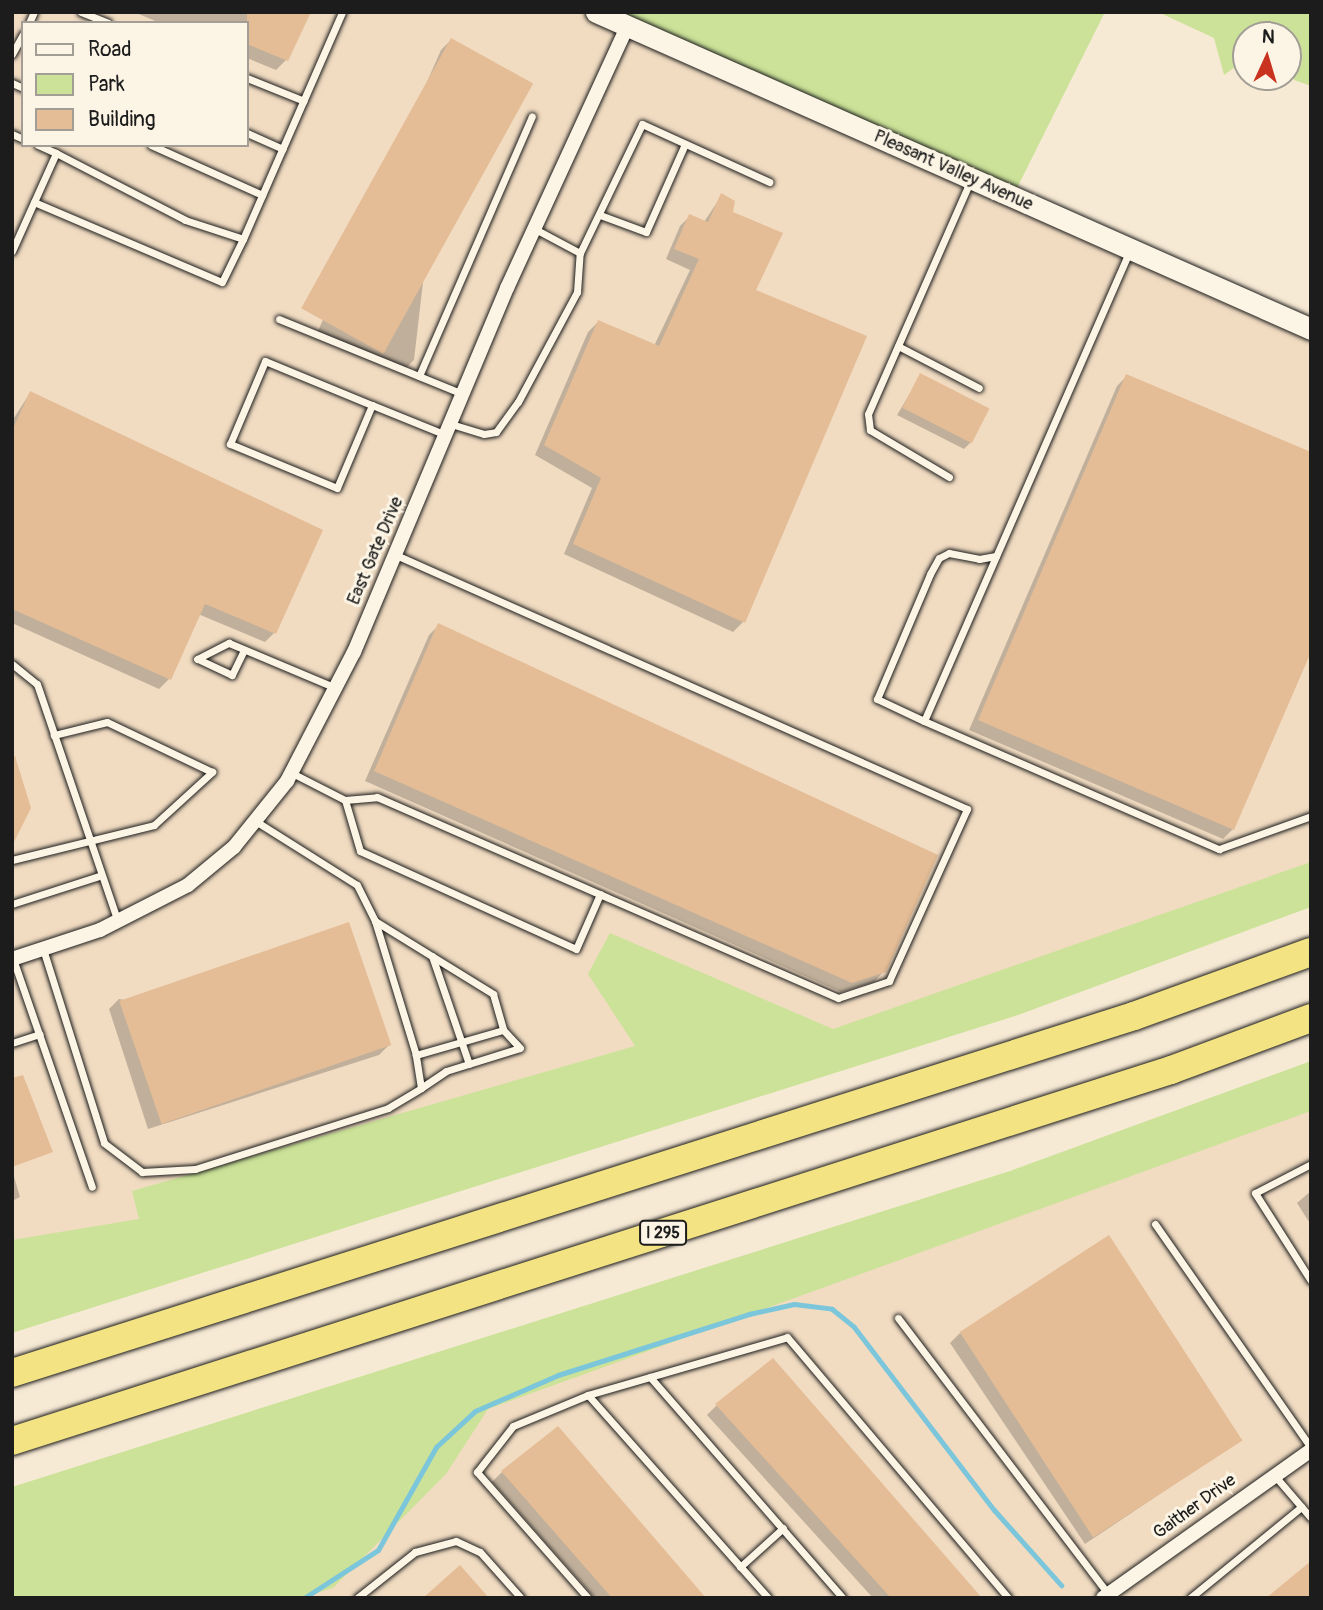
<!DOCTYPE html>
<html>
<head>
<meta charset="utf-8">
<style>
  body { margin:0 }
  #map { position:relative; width:1323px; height:1610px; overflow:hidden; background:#f7ead5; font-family:Pangolin,sans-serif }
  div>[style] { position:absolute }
  .built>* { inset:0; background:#f1dcc2 }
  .green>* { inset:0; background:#cbe298 }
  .shadow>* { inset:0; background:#0003 }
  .stream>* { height:5px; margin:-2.5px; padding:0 2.5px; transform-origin:2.5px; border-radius:2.5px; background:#7bc6db }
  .building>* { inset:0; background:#e4bc95; transform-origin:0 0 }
  .roads { filter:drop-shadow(0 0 2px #1c1c1c) drop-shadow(0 0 2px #1c1c1c) }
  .lane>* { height:7px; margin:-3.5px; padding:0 3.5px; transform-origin:3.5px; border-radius:3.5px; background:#fcf5e5 }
  .street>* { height:14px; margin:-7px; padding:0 7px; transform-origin:7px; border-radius:7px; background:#fcf5e5 }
  .secondary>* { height:21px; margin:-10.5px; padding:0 10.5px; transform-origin:10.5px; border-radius:10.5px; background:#fcf5e5 }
  .highway>* { height:28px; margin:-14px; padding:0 14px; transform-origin:14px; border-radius:14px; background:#f4e382 }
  span { translate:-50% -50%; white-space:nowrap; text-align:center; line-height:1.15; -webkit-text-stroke:6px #fcf5e5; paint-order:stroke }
  .shield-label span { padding:2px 5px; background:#fcf5e5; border:2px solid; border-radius:5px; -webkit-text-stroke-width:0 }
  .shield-label { font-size:16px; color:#1c1c1c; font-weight:700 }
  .street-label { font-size:18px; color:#1c1c1c }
  .frame { position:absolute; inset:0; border:14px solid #1c1c1c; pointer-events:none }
  .legend { position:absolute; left:21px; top:21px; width:228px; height:126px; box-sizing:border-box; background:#fcf5e5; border:2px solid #a29e95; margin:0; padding:9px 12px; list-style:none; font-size:21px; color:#1c1c1c }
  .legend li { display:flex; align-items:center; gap:14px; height:35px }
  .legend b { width:35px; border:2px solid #a29e95 }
  .north { position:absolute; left:1232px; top:21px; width:70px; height:70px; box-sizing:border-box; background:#fcf5e5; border:2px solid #a29e95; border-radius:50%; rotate:4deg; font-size:19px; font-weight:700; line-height:28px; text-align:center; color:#1c1c1c }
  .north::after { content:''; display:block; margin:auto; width:24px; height:32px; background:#c8321e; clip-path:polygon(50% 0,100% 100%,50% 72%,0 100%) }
</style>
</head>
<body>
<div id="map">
  <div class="built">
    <div style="clip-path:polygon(evenodd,12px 12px,599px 12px,1311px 326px,1311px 866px,684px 1084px,12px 1291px,12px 12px,23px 23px,247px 23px,247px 145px,23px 145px,23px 23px)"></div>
    <div style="clip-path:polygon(1311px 1094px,1311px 1598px,12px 1598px,12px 1510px)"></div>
  </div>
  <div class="green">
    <div style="clip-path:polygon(587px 12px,1105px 12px,1011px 200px)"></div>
    <div style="clip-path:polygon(1158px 12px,1311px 12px,1311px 86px,1294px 80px,1287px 29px,1279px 35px,1246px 35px,1246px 59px,1224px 75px,1214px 38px)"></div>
    <div style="clip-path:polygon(1311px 862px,1311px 907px,1015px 1016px,12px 1333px,12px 1240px,139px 1219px,132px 1191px,635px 1046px,588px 974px,610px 933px,833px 1029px)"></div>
    <div style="clip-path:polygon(1311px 1061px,1311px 1111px,488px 1409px,446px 1474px,333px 1588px,299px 1598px,12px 1598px,12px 1487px,1010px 1171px)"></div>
  </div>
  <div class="shadow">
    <div style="clip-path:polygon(134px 12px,309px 12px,286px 60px,276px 70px,247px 58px,247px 23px,160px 23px)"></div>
    <div style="clip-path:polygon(451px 40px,414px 360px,404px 370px,318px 331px,441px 50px)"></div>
    <div style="clip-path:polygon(722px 195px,753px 291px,865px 337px,743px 622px,733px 632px,564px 554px,592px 488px,535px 455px,588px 332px,598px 322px,654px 346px,690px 270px,666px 259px,680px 226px,690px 216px,704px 222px)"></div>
    <div style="clip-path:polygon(921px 375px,971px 442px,964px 449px,897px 415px)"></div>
    <div style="clip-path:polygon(1127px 376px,1233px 829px,1223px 839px,969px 730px,1117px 386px)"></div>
    <div style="clip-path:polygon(30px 393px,275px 632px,265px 642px,198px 614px,169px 679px,159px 689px,12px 623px,12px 421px)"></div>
    <div style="clip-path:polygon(439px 625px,884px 971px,874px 982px,841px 992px,365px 781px,429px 635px)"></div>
    <div style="clip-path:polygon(119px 999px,389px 1045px,379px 1055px,148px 1129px,109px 1009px)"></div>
    <div style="clip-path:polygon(12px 1170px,20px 1197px,12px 1201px)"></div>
    <div style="clip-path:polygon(1311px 1191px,1311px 1225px,1297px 1203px)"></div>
    <div style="clip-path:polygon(960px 1333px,1242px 1439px,1085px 1544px,950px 1343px)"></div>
    <div style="clip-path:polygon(717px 1405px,980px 1598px,873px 1598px,707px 1415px)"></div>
    <div style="clip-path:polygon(502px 1472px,704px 1598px,595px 1598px,492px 1482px)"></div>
  </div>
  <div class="stream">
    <div style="left:304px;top:1598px;width:88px;rotate:-33deg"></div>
    <div style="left:378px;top:1550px;width:118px;rotate:-60.6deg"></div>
    <div style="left:436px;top:1447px;width:53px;rotate:-42.7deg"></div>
    <div style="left:475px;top:1411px;width:90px;rotate:-23.4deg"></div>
    <div style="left:558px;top:1375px;width:201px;rotate:-17.7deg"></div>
    <div style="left:749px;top:1314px;width:46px;rotate:-12.5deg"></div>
    <div style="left:794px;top:1304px;width:38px;rotate:7deg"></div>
    <div style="left:832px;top:1309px;width:28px;rotate:39deg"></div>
    <div style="left:854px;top:1327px;width:230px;rotate:52.6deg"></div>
    <div style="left:994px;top:1510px;width:101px;rotate:48.2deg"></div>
  </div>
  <div class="building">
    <div style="clip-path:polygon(247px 12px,311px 12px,288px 61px,247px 44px)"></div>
    <div style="left:451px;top:38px;width:94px;height:309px;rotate:29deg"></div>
    <div style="clip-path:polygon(721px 193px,735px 201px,733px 212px,783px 233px,756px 290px,867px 336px,745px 623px,573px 544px,601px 478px,544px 445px,598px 320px,659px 346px,699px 259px,674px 249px,689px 214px,708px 222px)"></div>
    <div style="left:920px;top:373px;width:78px;height:39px;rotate:27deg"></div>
    <div style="clip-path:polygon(1126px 374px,1311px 452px,1311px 652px,1234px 830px,978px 720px)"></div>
    <div style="clip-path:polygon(30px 391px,323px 530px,276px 634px,205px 604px,171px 680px,12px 609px,12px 431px)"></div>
    <div style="clip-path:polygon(438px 623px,938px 855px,886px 972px,852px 983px,374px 771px)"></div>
    <div style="clip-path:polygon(15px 756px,31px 808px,12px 846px,12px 757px)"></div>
    <div style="left:349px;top:922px;width:130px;height:243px;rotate:71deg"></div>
    <div style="clip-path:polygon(23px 1075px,53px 1152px,12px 1167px,12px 1078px)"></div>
    <div style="left:1109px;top:1235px;width:245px;height:178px;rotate:57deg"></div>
    <div style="clip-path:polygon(773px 1358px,982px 1598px,891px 1598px,715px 1404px)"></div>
    <div style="clip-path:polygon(558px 1426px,706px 1598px,612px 1598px,501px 1471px)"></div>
    <div style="clip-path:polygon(1311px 1561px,1311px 1598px,1266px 1598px)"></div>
    <div style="clip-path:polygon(460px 1565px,489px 1598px,423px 1598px)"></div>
  </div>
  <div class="roads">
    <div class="lane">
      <div style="left:81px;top:12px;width:29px;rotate:22deg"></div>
      <div style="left:29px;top:23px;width:12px;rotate:-66deg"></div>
      <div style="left:12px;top:54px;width:23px;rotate:-61deg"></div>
      <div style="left:247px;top:78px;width:61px;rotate:22deg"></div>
      <div style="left:12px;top:83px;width:12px;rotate:24deg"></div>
      <div style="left:247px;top:133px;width:39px;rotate:24deg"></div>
      <div style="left:12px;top:134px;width:12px;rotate:24deg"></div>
      <div style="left:151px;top:145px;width:122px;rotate:24.2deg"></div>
      <div style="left:56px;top:153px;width:145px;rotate:27.4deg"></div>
      <div style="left:185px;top:220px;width:61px;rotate:18.1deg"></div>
      <div style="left:243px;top:239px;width:248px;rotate:-66.4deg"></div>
      <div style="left:34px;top:202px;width:204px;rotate:23.1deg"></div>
      <div style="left:222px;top:282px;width:48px;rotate:-64deg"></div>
      <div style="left:600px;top:215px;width:49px;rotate:20.3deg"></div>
      <div style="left:646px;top:232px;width:96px;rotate:-66.1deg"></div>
      <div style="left:535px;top:229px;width:51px;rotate:28.1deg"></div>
      <div style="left:580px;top:253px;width:143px;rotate:-64.3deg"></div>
      <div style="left:642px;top:124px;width:140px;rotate:24.5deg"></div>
      <div style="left:1130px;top:250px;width:514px;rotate:113.62deg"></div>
      <div style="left:924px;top:721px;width:322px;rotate:23.5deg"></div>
      <div style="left:1219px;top:849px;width:98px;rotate:-19.7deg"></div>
      <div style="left:12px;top:251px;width:107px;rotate:-65.8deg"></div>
      <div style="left:56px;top:153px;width:20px;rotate:-156deg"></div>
      <div style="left:279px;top:319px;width:199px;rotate:22.2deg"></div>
      <div style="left:898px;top:346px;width:91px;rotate:27.4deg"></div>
      <div style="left:419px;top:376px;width:283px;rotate:-66.5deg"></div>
      <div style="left:372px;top:405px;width:90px;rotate:112.9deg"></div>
      <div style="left:337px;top:488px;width:116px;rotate:-157.6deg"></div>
      <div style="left:230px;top:444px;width:90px;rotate:-67.1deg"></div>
      <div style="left:265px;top:361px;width:116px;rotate:22.4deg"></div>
      <div style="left:372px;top:405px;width:80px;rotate:22.1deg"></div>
      <div style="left:451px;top:424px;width:34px;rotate:17deg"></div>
      <div style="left:484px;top:434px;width:12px;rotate:-9deg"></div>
      <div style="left:496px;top:432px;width:37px;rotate:-54deg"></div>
      <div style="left:518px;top:402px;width:125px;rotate:-61.8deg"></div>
      <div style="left:577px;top:292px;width:39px;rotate:-86deg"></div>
      <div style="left:949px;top:477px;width:92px;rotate:-149.3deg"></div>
      <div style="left:870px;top:430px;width:16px;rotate:-97deg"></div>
      <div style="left:868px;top:414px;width:253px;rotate:-66.3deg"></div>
      <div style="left:244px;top:650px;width:28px;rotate:116deg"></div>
      <div style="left:232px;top:675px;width:38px;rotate:-155deg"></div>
      <div style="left:197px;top:659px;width:36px;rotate:-27deg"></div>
      <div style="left:229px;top:643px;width:116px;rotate:22.8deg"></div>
      <div style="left:12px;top:664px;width:32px;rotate:39deg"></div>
      <div style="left:37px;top:684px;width:251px;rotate:71.2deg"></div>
      <div style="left:924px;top:721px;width:52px;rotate:-154.9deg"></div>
      <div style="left:877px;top:699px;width:136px;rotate:-67deg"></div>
      <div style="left:930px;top:574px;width:18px;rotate:-61deg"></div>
      <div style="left:939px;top:558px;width:11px;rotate:-27deg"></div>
      <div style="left:949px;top:553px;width:31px;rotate:11deg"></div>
      <div style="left:979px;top:559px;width:17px;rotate:-10deg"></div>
      <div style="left:292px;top:773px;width:59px;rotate:27deg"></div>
      <div style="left:345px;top:800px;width:32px;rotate:-5deg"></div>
      <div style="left:377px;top:797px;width:503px;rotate:23.56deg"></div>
      <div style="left:838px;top:998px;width:54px;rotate:-18.4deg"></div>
      <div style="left:889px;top:981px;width:189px;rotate:-65.6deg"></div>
      <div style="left:967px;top:809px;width:625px;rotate:-156.02deg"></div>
      <div style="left:345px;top:800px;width:53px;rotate:73.6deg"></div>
      <div style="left:360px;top:851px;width:237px;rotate:24.4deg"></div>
      <div style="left:576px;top:949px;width:60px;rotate:-66.4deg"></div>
      <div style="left:257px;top:822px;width:118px;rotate:32.2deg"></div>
      <div style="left:357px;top:885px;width:40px;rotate:63.4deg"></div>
      <div style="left:375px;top:921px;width:139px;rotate:31.7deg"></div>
      <div style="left:493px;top:994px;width:37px;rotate:74deg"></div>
      <div style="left:503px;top:1030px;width:91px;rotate:164deg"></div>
      <div style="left:416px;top:1055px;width:140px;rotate:-107deg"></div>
      <div style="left:12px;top:860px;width:146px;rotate:-13.8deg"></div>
      <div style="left:154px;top:825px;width:79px;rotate:-42.4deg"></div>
      <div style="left:212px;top:772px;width:116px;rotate:-154.5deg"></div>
      <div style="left:107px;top:722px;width:55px;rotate:166.2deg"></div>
      <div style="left:12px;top:904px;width:91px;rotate:-17.8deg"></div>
      <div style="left:43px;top:949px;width:203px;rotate:72.5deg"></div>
      <div style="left:104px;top:1143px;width:48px;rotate:37.3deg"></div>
      <div style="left:142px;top:1172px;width:53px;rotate:-3.2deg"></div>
      <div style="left:195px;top:1169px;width:202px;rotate:-17.5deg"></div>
      <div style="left:388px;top:1108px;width:39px;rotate:-31deg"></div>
      <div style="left:421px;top:1088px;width:33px;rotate:-99deg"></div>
      <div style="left:432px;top:956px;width:114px;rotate:71.1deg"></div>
      <div style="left:13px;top:959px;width:241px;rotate:70.9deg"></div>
      <div style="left:12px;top:1043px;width:29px;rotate:-18deg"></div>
      <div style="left:421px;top:1088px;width:30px;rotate:-34deg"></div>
      <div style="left:446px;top:1071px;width:77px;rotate:-17.3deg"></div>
      <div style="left:520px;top:1048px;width:25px;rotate:-133deg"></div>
      <div style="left:1311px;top:1164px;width:63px;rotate:152.6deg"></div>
      <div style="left:1255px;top:1193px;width:104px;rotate:57.5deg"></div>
      <div style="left:1155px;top:1224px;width:273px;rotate:55.1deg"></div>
      <div style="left:898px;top:1318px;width:347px;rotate:52.7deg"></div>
      <div style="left:650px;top:1377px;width:293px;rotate:48.9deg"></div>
      <div style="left:588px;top:1395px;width:271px;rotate:48.4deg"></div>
      <div style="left:1275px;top:1476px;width:55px;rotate:49.4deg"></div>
      <div style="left:740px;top:1567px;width:58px;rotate:-42.2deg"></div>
      <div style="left:357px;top:1598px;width:74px;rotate:-38.4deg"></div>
      <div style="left:415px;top:1552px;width:42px;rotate:-15deg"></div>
      <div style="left:456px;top:1541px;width:26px;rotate:25deg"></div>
      <div style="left:480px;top:1552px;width:62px;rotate:48.3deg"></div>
      <div style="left:588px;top:1598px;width:168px;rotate:-131.4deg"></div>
      <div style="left:477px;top:1472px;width:58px;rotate:-52deg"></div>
      <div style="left:513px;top:1426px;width:81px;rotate:-22.5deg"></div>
      <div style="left:588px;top:1395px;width:207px;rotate:-16.2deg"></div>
      <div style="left:787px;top:1337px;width:342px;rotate:49.7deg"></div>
      <div style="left:1190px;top:1598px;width:144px;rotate:-39.3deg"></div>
    </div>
    <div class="street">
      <div style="left:12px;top:959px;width:93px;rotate:-18.2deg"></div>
      <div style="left:100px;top:930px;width:99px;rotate:-27.1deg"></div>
      <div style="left:188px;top:885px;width:60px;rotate:-39.6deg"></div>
      <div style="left:234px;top:847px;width:85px;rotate:-51.2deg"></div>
      <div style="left:287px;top:781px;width:145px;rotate:-62.6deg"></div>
      <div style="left:354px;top:652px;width:395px;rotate:-67.2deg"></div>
      <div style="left:507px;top:288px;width:289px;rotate:-65.3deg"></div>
      <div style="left:1103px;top:1598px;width:255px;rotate:-35.4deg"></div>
    </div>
    <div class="secondary">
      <div style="left:596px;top:12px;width:782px;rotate:23.91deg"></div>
    </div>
    <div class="highway">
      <div style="left:12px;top:1373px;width:1177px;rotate:-17.65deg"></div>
      <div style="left:1134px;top:1016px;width:188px;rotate:-19.9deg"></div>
      <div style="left:12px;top:1441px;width:1217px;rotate:-17.75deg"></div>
      <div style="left:1171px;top:1070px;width:149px;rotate:-20.4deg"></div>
    </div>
  </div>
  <div class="shield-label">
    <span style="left:663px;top:1233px">I 295</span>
  </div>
  <div class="street-label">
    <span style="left:953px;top:171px;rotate:24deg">Pleasant Valley Avenue</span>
    <span style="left:376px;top:551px;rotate:-67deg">East Gate Drive</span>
    <span style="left:1195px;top:1507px;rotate:-36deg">Gaither Drive</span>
  </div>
  <div class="frame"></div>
  <ul class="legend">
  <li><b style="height:9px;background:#fcf5e5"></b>Road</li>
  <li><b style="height:19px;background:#cbe298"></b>Park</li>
  <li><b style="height:19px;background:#e4bc95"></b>Building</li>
  </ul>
  <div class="north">N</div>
</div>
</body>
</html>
